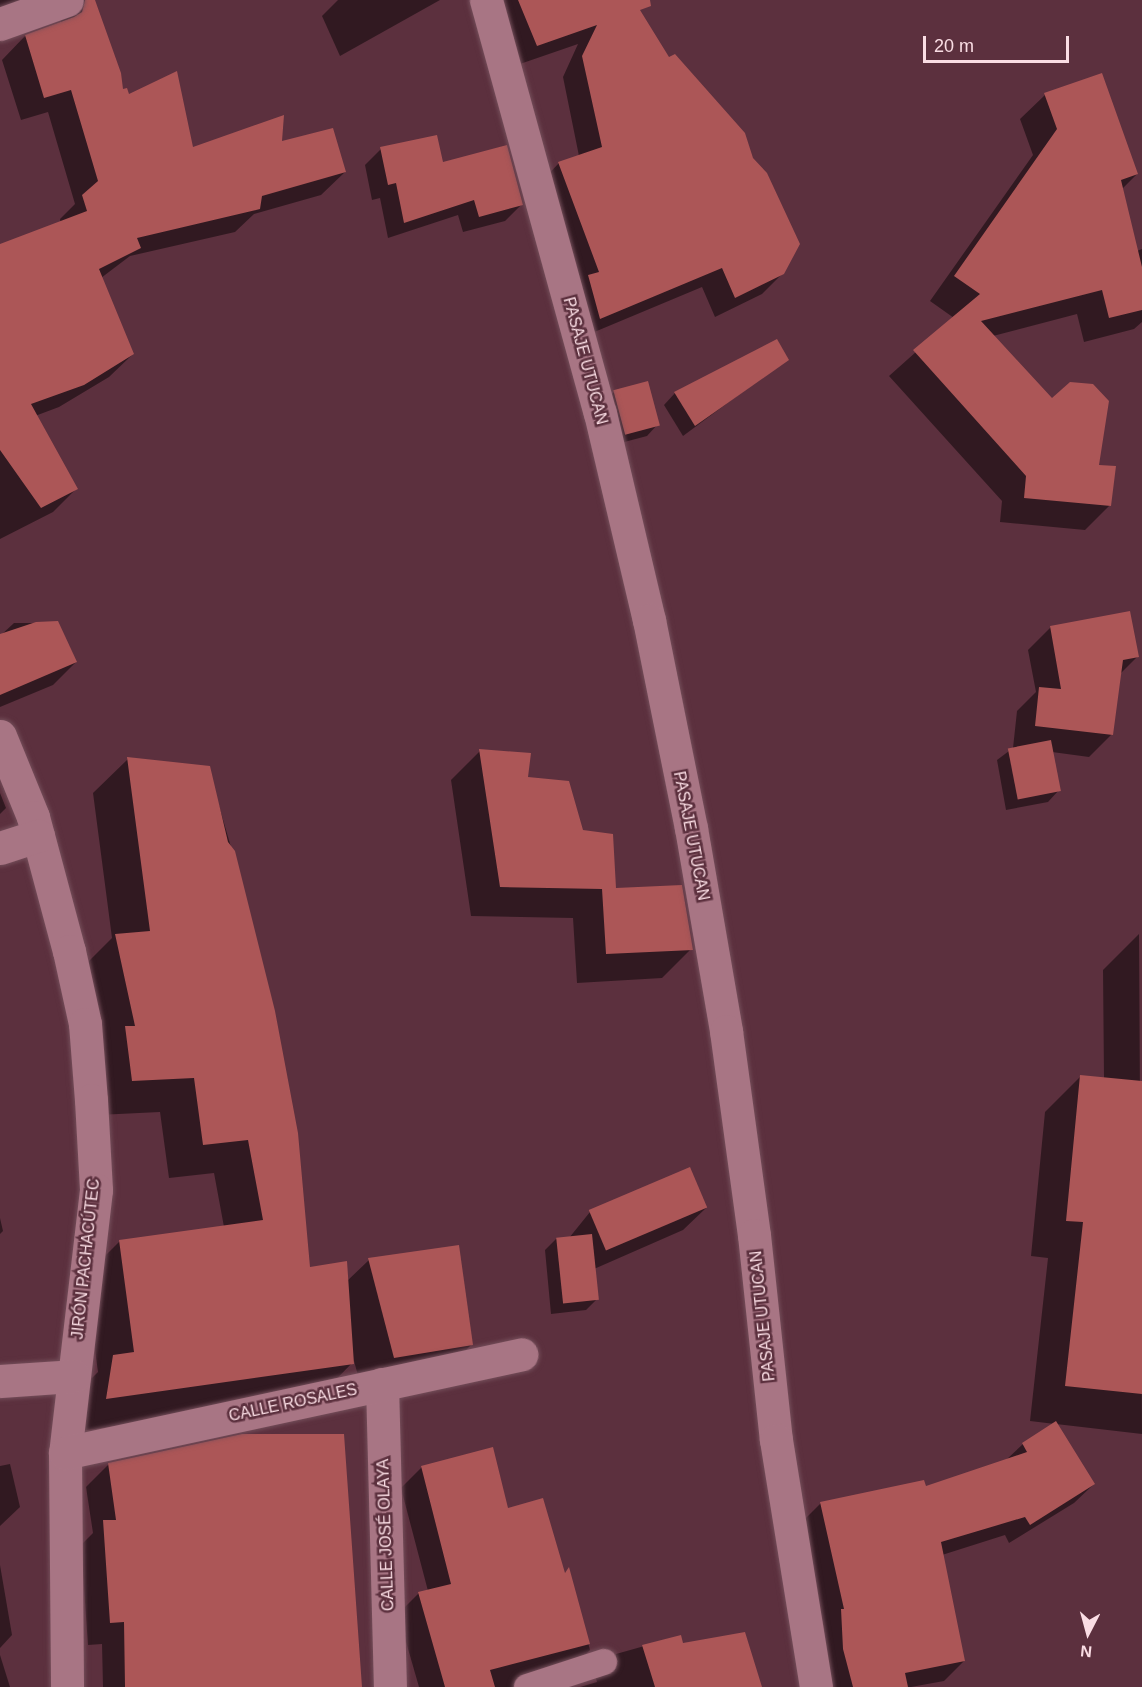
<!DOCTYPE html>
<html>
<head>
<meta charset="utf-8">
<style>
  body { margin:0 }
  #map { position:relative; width:1142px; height:1687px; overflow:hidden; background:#5c303e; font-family:Arial,sans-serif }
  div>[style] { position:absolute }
  .shadow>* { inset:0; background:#0007 }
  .building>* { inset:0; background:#ac5657; transform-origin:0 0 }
  .roads { filter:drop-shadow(0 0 2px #744e5a) drop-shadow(0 0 2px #744e5a) }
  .lane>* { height:26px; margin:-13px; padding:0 13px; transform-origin:13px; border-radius:13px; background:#a87584 }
  .street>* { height:33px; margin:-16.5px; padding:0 16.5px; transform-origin:16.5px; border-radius:16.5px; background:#a87584 }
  span { translate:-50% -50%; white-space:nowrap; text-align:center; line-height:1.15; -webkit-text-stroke:5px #5c303e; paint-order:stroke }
  .street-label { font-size:16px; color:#fadde4 }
  .north { position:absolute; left:1058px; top:1603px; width:60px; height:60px; -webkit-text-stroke:4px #5c303e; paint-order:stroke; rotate:186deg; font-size:16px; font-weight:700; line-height:24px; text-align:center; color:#fadde4 }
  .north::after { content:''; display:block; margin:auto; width:21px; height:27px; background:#fadde4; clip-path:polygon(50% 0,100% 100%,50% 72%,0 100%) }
  .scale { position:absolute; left:923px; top:36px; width:146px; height:27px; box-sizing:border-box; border:3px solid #fadde4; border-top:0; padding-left:8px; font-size:18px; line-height:21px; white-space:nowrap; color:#fadde4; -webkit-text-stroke:4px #5c303e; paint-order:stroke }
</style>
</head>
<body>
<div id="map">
  <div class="shadow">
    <div style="clip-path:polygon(0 0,93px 0,122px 91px,192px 149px,280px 143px,345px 172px,321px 195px,254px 214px,235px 232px,130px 256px,101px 278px,133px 354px,109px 377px,59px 407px,35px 416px,76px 489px,53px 512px,0 539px,0 246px,61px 224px,60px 219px,75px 204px,48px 112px,21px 120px,2px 60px,25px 36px,61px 22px,57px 9px,0 19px)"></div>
    <div style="clip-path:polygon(338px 0,440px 0,340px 56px,322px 16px)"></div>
    <div style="clip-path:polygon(490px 0,630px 0,783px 273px,762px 294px,715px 317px,702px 287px,580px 338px,539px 184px,559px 163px,579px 156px,563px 77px,578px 44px,517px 65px)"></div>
    <div style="clip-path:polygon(1045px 95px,1137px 174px,1122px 189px,1137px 251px,1142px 249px,1142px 322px,1134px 329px,1084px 342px,1077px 314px,993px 336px,1052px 400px,1098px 466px,1110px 505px,1085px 530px,1000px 522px,1002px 501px,889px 376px,954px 318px,930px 301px,1033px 155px,1020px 119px)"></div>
    <div style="clip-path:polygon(381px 149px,442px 163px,521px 205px,505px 221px,463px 232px,458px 215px,388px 238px,380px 198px,372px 200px,365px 165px)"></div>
    <div style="clip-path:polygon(776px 341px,787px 359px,683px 436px,664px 405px,675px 393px)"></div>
    <div style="clip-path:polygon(614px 392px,658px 424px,647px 436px,613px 445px,603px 404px)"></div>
    <div style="clip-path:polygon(14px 623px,57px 623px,76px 662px,53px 685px,0 707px,0 636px)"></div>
    <div style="clip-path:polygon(1051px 627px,1137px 657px,1119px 675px,1112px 734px,1089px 757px,1052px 752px,1059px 790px,1048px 802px,1006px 810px,997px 760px,1013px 748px,1017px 711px,1036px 692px,1028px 650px)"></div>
    <div style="clip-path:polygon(480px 751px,527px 778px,582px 832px,615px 890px,691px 949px,662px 978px,577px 983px,573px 918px,471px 916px,451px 780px)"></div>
    <div style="clip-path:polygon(128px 759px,208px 768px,247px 902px,308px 1268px,346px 1282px,369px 1260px,471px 1345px,439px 1377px,362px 1390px,354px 1361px,318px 1398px,73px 1432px,79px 1391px,98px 1372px,85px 1276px,119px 1242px,224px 1227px,214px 1173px,169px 1178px,160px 1112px,98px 1115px,81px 969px,112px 938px,93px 793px)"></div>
    <div style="clip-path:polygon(0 793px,6px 808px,0 814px)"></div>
    <div style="clip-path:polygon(1139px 934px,1142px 1434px,1056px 1424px,1094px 1484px,1074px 1503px,1009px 1543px,1005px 1535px,942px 1555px,964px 1661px,944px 1681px,911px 1687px,829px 1687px,824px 1628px,801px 1523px,821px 1503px,924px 1488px,1006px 1460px,1023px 1444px,1055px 1424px,1030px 1421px,1048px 1258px,1031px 1256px,1045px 1112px,1081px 1076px,1104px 1079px,1103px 970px)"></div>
    <div style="clip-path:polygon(706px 1208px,683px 1230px,594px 1269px,597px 1299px,586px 1310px,551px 1314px,545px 1250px,556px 1239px,569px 1238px,590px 1212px)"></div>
    <div style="clip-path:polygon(0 1218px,3px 1231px,0 1234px)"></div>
    <div style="clip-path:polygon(342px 1436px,361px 1687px,103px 1687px,102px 1644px,88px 1645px,81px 1545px,93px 1533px,86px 1487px,109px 1464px)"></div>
    <div style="clip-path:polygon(10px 1464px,20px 1507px,0 1526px,0 1466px)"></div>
    <div style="clip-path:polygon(422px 1467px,507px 1510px,564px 1574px,569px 1570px,590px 1650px,569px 1671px,518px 1687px,419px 1687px,398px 1614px,419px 1593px,428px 1591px,401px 1488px)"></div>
    <div style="clip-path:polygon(0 1565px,12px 1635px,0 1648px)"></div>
    <div style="clip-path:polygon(680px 1636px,682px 1644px,760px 1687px,580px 1687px,597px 1682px,595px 1675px,616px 1654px)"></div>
    <div style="clip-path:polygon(0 1655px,10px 1687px,0 1687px)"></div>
  </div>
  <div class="building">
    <div style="clip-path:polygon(85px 0,95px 0,121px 73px,123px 89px,127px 88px,129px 94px,177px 71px,193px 147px,284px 115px,282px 141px,333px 128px,346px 172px,262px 196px,260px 209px,137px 238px,141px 248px,99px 269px,134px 354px,84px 385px,31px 404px,78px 489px,41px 508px,0 450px,0 244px,87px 211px,82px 195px,98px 181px,71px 90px,44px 98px,25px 35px,74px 17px,82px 12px)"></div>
    <div style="clip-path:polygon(518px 0,650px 0,651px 6px,640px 10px,669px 57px,675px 54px,745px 133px,753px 158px,767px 173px,800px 244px,784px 274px,735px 298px,722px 268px,600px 319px,588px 275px,599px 272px,558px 162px,602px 147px,582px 56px,597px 25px,537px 46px)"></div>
    <div style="clip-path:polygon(1102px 73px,1138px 174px,1121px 180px,1142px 267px,1142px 310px,1109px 318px,1102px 290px,981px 321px,1052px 398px,1070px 382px,1093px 384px,1109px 401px,1099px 465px,1116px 466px,1111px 506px,1024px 498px,1026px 476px,913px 350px,980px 294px,954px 276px,1057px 129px,1044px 93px)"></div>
    <div style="clip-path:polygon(437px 135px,443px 162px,507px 145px,523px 205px,479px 217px,474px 200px,404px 223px,396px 183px,388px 185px,380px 147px)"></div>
    <div style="clip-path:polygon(777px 339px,789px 360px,695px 426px,674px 392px)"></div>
    <div style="left:648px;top:381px;width:46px;height:36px;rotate:75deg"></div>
    <div style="clip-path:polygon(1130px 611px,1139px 657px,1123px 660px,1113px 735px,1035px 726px,1039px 687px,1061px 689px,1050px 626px)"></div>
    <div style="clip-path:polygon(58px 621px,77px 662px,0 695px,0 634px,36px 622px)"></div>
    <div style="left:1051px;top:740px;width:52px;height:44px;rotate:79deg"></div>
    <div style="clip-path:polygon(479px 749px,531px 753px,528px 777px,569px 781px,583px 830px,613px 834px,616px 888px,682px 885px,693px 950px,606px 954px,602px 889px,500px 887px)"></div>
    <div style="clip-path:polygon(127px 757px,210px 766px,228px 842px,235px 851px,275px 1011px,298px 1133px,310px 1267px,347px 1261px,354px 1364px,106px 1399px,113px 1355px,134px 1352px,119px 1240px,263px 1220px,248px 1140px,203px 1145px,194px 1078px,132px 1081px,125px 1026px,135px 1026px,115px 934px,150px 931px)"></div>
    <div style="clip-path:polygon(1080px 1075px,1142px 1081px,1142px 1394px,1065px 1386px,1083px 1222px,1066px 1221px)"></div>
    <div style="left:690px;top:1167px;width:44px;height:110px;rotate:67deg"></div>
    <div style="left:592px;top:1234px;width:66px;height:36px;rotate:84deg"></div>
    <div style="clip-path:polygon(459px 1245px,473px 1345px,394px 1358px,368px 1258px)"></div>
    <div style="clip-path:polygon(1056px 1421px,1095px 1484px,1030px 1525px,1025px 1517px,941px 1542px,965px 1661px,905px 1673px,908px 1687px,853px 1687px,843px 1649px,841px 1609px,844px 1609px,820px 1502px,924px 1480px,926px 1486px,1027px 1452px,1022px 1443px)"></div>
    <div style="clip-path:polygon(242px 1434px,344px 1434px,362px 1687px,125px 1687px,124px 1622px,110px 1623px,103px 1520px,116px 1520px,108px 1463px)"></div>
    <div style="clip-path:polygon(493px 1447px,508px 1508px,543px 1498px,565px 1573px,569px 1567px,590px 1644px,490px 1670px,495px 1687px,445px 1687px,418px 1592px,451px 1584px,421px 1466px)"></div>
    <div style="clip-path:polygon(745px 1632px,762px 1687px,655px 1687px,642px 1645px,681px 1635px,683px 1643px)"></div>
  </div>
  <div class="roads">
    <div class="lane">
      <div style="left:527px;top:1687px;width:81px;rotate:-18deg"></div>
    </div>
    <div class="street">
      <div style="left:486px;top:0;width:428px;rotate:74.6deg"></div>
      <div style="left:600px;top:413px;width:213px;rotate:76.7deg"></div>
      <div style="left:649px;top:620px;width:212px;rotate:78.6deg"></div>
      <div style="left:691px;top:828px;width:206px;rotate:80.2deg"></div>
      <div style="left:726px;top:1031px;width:206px;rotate:82.2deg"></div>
      <div style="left:754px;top:1235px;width:206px;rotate:83.9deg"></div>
      <div style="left:776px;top:1440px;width:250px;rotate:80.8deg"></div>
      <div style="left:0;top:24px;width:71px;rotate:-19.7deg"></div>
      <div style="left:0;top:736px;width:87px;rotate:67.8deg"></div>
      <div style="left:33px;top:817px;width:139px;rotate:75deg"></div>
      <div style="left:69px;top:951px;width:75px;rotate:77.6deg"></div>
      <div style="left:85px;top:1024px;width:76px;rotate:85.5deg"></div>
      <div style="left:91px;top:1100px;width:90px;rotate:86.8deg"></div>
      <div style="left:96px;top:1190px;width:265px;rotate:96.7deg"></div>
      <div style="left:65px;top:1453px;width:234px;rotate:89.5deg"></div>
      <div style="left:0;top:848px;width:40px;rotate:-18deg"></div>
      <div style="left:0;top:1381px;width:74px;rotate:-3.9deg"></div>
      <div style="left:382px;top:1384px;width:303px;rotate:88.5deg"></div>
      <div style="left:65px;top:1453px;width:467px;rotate:-12.2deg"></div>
    </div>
  </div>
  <div class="street-label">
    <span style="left:585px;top:361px;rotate:75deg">PASAJE UTUCAN</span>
    <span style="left:691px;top:836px;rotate:79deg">PASAJE UTUCAN</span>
    <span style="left:86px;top:1259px;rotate:-84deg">JIRÓN PACHACÚTEC</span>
    <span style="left:763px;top:1316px;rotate:-96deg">PASAJE UTUCAN</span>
    <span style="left:293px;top:1403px;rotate:-12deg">CALLE ROSALES</span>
    <span style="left:386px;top:1535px;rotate:-92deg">CALLE JOSÉ OLAYA</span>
  </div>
  <div class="north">N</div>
  <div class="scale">20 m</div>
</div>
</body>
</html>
